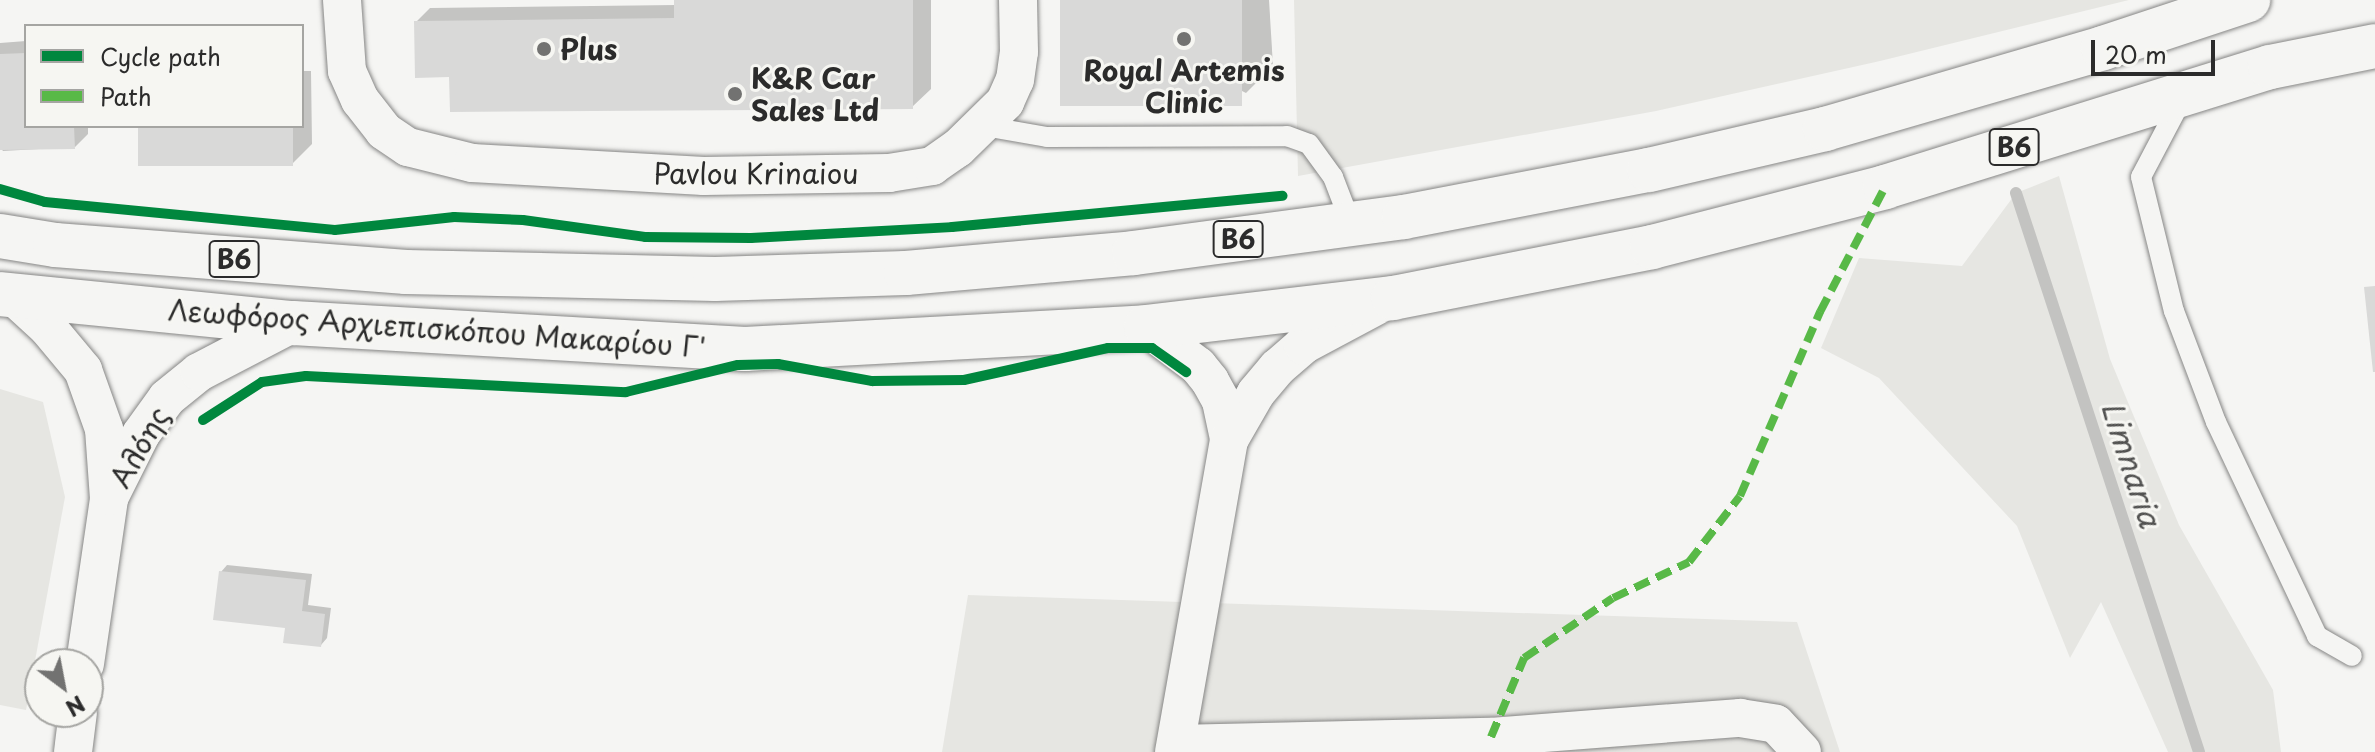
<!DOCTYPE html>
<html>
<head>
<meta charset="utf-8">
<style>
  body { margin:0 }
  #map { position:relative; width:2375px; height:752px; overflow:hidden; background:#f5f5f3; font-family:"Playpen Sans",sans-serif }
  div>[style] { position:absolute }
  .green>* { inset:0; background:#e6e6e2 }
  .shadow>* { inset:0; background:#0003 }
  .stream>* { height:12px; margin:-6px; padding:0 6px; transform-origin:6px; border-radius:6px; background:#c3c3c1 }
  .building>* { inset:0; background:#d9d9d8; transform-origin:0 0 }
  .roads { filter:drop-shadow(0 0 2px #868685) drop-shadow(0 0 2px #868685) }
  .lane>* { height:20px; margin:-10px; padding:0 10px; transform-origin:10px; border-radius:10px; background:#f5f5f3 }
  .street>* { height:38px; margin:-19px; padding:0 19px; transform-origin:19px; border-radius:19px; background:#f5f5f3 }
  .primary>* { height:44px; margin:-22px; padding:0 22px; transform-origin:22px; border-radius:22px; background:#f5f5f3 }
  .quiet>* { height:8px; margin-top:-4px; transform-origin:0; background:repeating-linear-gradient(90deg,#58b947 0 16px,transparent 0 24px) }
  .cycleway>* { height:10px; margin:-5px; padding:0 5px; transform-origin:5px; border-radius:5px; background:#00873e }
  .dots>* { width:22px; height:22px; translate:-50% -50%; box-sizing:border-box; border:4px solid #f6f6f2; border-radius:50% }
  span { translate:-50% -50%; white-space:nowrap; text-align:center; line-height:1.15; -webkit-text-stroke:6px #f6f6f2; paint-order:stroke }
  .shield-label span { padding:2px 6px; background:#f6f6f2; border:2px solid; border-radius:6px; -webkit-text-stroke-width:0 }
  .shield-label { font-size:26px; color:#2b2b2b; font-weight:700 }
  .poi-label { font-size:28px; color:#2b2b2b; font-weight:700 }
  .left { translate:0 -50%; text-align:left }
  .street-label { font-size:28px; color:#2b2b2b }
  .water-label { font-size:30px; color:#525251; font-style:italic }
  .legend { position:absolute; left:24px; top:24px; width:280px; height:104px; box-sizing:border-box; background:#f6f6f2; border:2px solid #a5a5a2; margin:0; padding:10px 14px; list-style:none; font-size:24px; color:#2b2b2b }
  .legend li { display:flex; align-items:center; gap:16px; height:40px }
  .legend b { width:40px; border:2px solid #a5a5a2 }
  .north { position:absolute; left:24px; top:648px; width:80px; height:80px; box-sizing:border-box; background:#f6f6f2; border:2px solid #a5a5a2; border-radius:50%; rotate:148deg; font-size:22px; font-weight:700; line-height:32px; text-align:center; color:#2b2b2b }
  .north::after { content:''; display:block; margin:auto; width:28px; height:36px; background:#727271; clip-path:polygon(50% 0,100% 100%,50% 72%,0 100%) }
  .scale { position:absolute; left:2091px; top:40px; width:124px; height:36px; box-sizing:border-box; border:4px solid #2b2b2b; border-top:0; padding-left:10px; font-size:24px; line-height:28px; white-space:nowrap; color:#2b2b2b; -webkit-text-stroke:6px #f6f6f2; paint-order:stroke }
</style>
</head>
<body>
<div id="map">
  <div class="green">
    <div style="clip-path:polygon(1294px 0,2129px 0,1880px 61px,1656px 111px,1298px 176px)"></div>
    <div style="clip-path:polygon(2059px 176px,2110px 359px,2179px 525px,2273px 690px,2281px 752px,2168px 752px,2101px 602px,2070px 658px,2017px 526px,1879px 378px,1821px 348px,1859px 258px,1962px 266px,2016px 193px)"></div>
    <div style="clip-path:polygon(0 389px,43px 402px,65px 497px,26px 710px,0 705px)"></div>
    <div style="clip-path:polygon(968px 595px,1797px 622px,1840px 752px,942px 752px)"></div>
  </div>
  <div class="shadow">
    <div style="clip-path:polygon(676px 0,931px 0,931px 89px,912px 107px,451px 75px,416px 22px,430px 8px,676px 5px)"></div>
    <div style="clip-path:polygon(1062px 0,1269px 0,1273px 66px,1246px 93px)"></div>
    <div style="clip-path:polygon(26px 41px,26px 126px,88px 126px,88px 134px,75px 147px,3px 151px,0 147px,0 43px)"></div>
    <div style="clip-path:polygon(302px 71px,311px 71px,312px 144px,293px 163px,140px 126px,302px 126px)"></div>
    <div style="clip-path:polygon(227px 565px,312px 574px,308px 605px,331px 608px,327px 638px,321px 645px,287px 626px,221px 572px)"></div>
  </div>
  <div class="stream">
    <div style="left:2016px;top:193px;width:588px;rotate:71.87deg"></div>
  </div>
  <div class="building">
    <div style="clip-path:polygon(674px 0,913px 0,913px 109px,450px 112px,449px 77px,415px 78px,414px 21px,674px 18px)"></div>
    <div style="left:1060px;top:0;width:182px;height:106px"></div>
    <div style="clip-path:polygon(26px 53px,26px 126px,74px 126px,75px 149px,0 150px,0 54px)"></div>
    <div style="left:138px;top:126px;width:155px;height:40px"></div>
    <div style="clip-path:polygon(2375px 286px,2375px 372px,2373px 372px,2364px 287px)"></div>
    <div style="clip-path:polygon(219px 571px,306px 580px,302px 611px,325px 614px,321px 647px,283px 643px,285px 628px,213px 620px)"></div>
  </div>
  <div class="roads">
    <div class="lane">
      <div style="left:2183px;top:97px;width:90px;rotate:117.7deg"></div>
      <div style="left:2141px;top:177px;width:138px;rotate:76.2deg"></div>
      <div style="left:2174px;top:311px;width:119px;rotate:69.3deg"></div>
      <div style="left:2216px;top:422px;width:237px;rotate:64.7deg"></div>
      <div style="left:2317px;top:636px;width:40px;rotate:29.7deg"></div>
      <div style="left:984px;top:126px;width:64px;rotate:9.9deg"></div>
      <div style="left:1047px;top:137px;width:240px;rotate:-0.2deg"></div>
      <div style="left:1287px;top:136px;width:23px;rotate:20deg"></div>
      <div style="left:1309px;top:144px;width:41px;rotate:54deg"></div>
      <div style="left:1333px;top:177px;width:50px;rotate:69deg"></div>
    </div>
    <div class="street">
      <div style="left:342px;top:0;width:71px;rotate:86deg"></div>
      <div style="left:347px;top:71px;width:32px;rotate:66deg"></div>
      <div style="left:360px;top:100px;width:39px;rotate:52deg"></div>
      <div style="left:384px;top:131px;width:29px;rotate:34deg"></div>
      <div style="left:408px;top:147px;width:66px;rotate:14deg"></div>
      <div style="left:472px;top:163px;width:232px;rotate:3.2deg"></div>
      <div style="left:704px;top:176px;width:185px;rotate:-0.9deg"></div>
      <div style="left:889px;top:173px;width:44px;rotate:-9.2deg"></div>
      <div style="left:932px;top:166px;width:32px;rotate:-35deg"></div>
      <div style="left:958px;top:148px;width:66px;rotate:-44.4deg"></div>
      <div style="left:1005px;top:102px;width:24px;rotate:-66deg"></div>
      <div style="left:1015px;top:80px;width:28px;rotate:-82deg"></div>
      <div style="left:1019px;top:52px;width:52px;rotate:-91.1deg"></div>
      <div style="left:11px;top:294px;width:50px;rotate:42.6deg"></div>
      <div style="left:48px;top:328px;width:55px;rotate:50.2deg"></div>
      <div style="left:83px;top:370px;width:63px;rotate:70.4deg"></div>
      <div style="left:104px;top:429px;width:70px;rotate:85.9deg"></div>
      <div style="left:109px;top:499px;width:167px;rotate:98.3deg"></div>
      <div style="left:1146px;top:327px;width:65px;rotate:36.9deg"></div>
      <div style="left:1198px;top:366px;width:19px;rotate:51deg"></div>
      <div style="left:1210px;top:381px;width:23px;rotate:61deg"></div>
      <div style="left:1221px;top:401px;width:40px;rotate:78deg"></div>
      <div style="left:110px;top:496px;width:69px;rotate:-63.4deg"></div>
      <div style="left:141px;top:434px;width:44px;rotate:-54.2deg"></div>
      <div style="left:167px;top:398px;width:41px;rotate:-39.1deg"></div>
      <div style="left:199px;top:372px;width:106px;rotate:-27.5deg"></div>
      <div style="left:1176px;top:744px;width:315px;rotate:-1.3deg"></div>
      <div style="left:1491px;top:737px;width:250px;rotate:-4.4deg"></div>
      <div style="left:1740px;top:718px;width:36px;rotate:9deg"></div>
      <div style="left:1776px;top:724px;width:38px;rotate:47deg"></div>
      <div style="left:73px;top:752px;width:40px;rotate:-82.9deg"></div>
      <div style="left:1174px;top:752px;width:317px;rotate:-80deg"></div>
      <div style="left:1229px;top:440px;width:54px;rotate:-60.1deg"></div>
      <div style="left:1256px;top:393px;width:33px;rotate:-50deg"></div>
      <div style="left:1277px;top:368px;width:35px;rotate:-41deg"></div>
      <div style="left:1303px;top:345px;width:83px;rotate:-28.1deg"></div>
    </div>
    <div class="primary">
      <div style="left:0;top:236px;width:56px;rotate:9.3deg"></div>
      <div style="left:55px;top:245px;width:352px;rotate:4.4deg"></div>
      <div style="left:406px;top:272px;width:309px;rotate:1.3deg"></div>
      <div style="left:715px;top:279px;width:191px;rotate:-1.8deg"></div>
      <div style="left:906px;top:273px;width:229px;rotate:-5deg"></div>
      <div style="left:1134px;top:253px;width:272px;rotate:-7.6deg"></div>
      <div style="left:1404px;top:217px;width:249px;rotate:-10.9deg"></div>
      <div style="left:1649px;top:170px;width:181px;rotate:-13.1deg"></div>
      <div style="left:1825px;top:129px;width:290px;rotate:-16.2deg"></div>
      <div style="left:2103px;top:48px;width:153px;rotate:-18.3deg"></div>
      <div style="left:0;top:294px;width:294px;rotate:5.7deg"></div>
      <div style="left:293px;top:323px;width:453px;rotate:3.3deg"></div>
      <div style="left:745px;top:349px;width:402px;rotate:-3.1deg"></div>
      <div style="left:1146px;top:327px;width:249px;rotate:-6.7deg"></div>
      <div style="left:1393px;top:298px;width:264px;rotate:-11.1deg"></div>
      <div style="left:1652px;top:247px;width:241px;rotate:-14.4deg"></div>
      <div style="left:1885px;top:187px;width:403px;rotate:-17.3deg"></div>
      <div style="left:2270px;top:67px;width:107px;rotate:-11.3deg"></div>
    </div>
  </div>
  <div class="quiet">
    <div style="left:1491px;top:737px;width:86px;rotate:-67.3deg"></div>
    <div style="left:1524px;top:658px;width:107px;rotate:-34deg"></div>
    <div style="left:1613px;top:598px;width:84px;rotate:-25.3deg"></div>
    <div style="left:1689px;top:562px;width:83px;rotate:-52.3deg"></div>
    <div style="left:1740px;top:496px;width:201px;rotate:-66.5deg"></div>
    <div style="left:1820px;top:312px;width:141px;rotate:-62.5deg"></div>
  </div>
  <div class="cycleway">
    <div style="left:0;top:189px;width:47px;rotate:16.1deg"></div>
    <div style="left:45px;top:202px;width:291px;rotate:5.5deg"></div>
    <div style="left:335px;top:230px;width:120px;rotate:-6.2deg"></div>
    <div style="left:454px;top:217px;width:69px;rotate:2.5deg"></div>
    <div style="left:523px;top:220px;width:123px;rotate:7.9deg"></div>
    <div style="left:645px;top:237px;width:106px;rotate:0.5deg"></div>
    <div style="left:751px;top:238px;width:201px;rotate:-3.1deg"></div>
    <div style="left:952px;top:227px;width:332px;rotate:-5.4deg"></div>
    <div style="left:203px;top:420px;width:70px;rotate:-32.8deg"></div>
    <div style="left:262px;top:382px;width:44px;rotate:-7.8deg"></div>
    <div style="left:306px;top:376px;width:320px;rotate:2.9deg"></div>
    <div style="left:626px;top:392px;width:115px;rotate:-13.6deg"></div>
    <div style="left:738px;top:365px;width:40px;rotate:-1.4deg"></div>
    <div style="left:778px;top:364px;width:96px;rotate:10.3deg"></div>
    <div style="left:872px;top:381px;width:92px;rotate:-0.6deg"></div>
    <div style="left:964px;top:380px;width:148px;rotate:-12.5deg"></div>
    <div style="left:1108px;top:348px;width:44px"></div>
    <div style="left:1152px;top:348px;width:42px;rotate:35.2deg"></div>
  </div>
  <div class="dots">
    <div style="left:1184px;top:39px;background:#727271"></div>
    <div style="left:544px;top:49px;background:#727271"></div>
    <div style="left:735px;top:94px;background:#727271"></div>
  </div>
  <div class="shield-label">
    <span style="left:2014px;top:147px">B6</span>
    <span style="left:1238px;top:239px">B6</span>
    <span style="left:234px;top:259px">B6</span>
  </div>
  <div class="poi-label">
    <span class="left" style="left:560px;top:49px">Plus</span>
    <span style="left:1184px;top:86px">Royal Artemis<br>Clinic</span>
    <span class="left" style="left:751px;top:94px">K&amp;R Car<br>Sales Ltd</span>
  </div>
  <div class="street-label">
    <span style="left:756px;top:173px">Pavlou Krinaiou</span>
    <span style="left:437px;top:328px;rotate:4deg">Λεωφόρος Αρχιεπισκόπου Μακαρίου Γ'</span>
    <span style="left:139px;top:447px;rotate:-60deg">Αλόης</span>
  </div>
  <div class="water-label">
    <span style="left:2132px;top:464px;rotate:72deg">Limnaria</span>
  </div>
  <ul class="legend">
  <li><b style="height:10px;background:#00873e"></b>Cycle path</li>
  <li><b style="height:10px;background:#58b947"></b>Path</li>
  </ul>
  <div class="north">N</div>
  <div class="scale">20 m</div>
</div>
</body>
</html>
